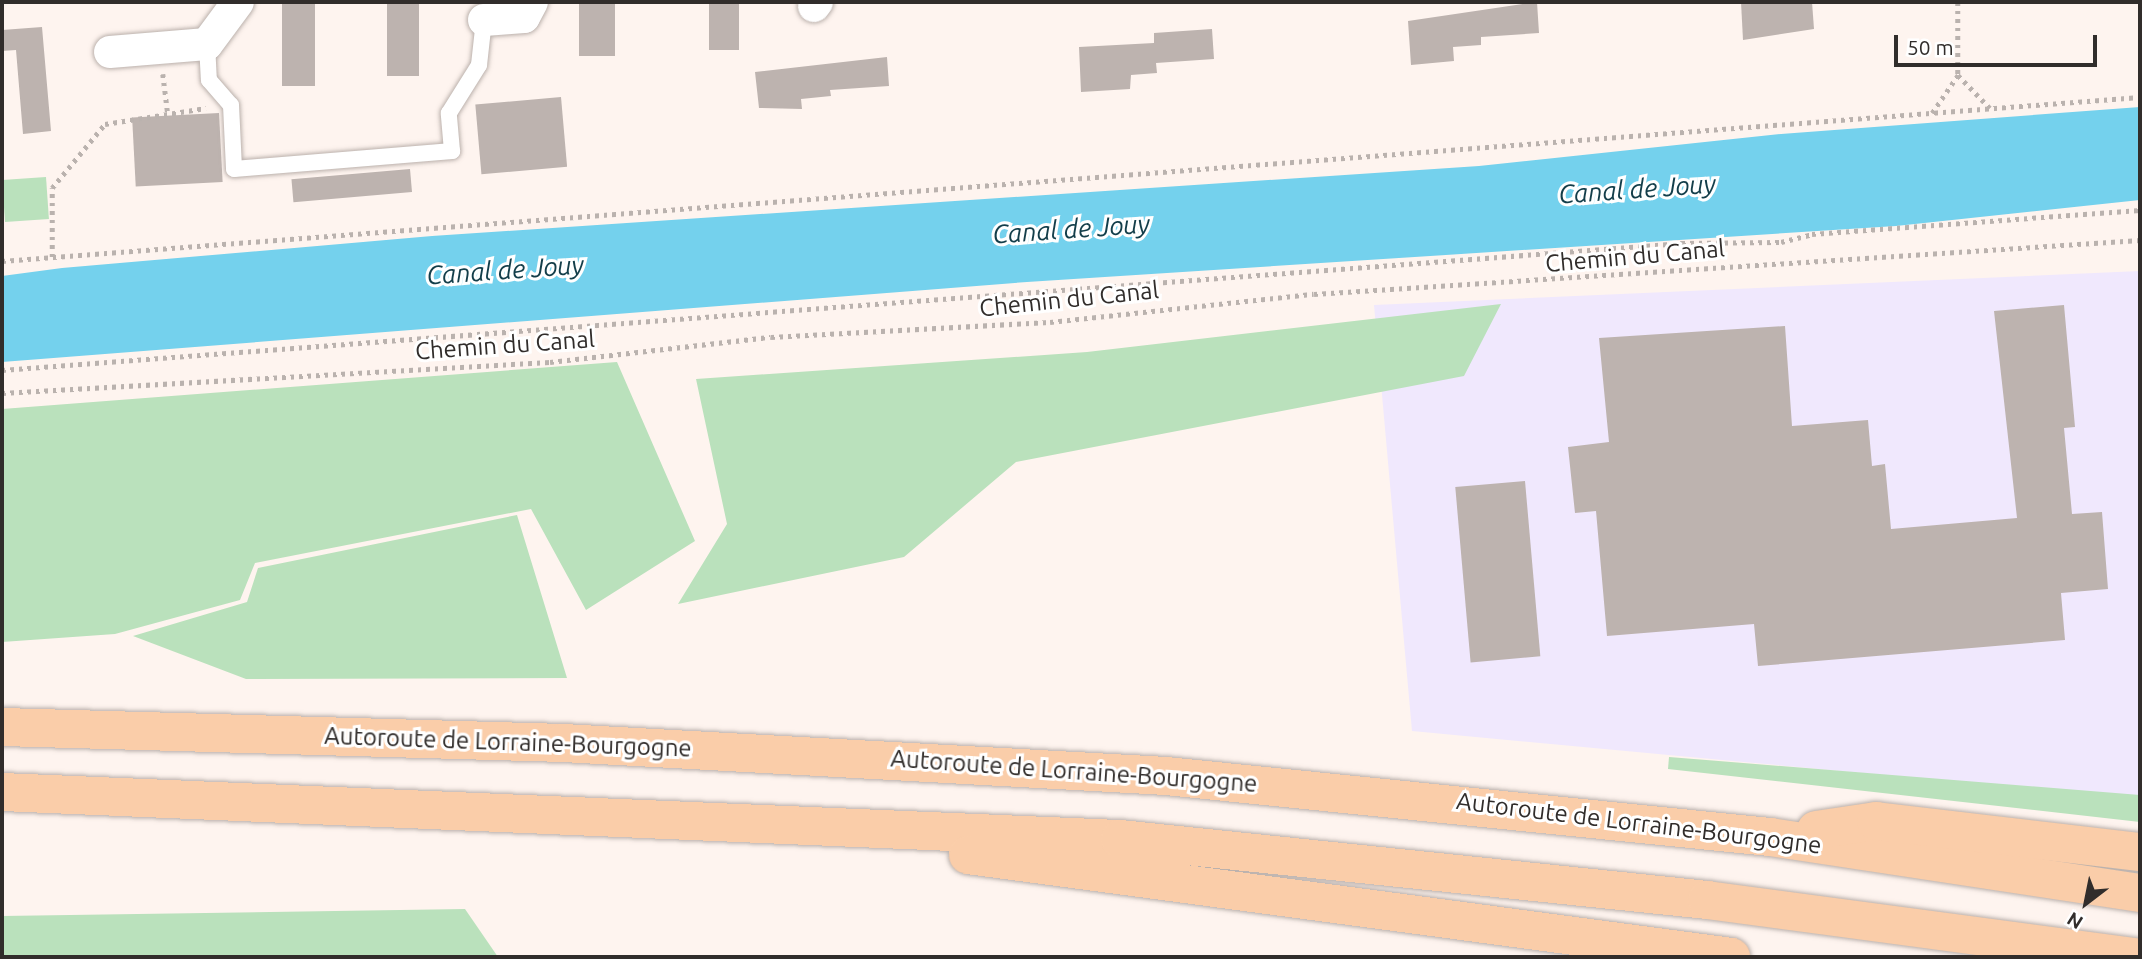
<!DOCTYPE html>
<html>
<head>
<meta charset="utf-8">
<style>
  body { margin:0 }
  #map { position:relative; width:2142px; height:959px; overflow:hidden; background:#fef4ef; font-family:Ubuntu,sans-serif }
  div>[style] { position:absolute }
  .industrial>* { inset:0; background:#f0e8fd }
  .green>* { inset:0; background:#bae1bc; transform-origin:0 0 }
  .water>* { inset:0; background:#74d1ed }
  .building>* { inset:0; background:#bdb3af; transform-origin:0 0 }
  .path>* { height:4.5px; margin-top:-2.25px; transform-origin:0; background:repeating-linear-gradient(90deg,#bab2ae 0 3.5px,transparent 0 8.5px) }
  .roads { filter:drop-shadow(0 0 2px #bbb1ac) drop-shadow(0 0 2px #bbb1ac) }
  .lane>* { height:16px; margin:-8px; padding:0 8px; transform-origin:8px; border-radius:8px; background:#fff }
  .street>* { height:32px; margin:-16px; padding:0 16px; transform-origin:16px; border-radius:16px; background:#fff }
  .highway>* { height:38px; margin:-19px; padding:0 19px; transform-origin:19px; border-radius:19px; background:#facda9 }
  span { translate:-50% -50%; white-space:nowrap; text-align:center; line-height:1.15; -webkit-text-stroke:6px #fff; paint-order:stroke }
  .street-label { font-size:24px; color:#312d2b }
  .water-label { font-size:26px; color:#133e4a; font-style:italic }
  .frame { position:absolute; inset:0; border:4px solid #312d2b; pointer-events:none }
  .north { position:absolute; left:2051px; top:868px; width:70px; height:70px; -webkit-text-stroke:5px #fff; paint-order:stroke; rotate:212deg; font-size:19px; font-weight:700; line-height:28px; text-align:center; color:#312d2b }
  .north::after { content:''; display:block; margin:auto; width:24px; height:32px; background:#312d2b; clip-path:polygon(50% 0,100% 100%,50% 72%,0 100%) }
  .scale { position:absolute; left:1894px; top:35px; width:203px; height:32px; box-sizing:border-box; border:4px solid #312d2b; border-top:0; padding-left:9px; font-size:21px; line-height:24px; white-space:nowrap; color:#312d2b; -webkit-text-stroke:5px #fff; paint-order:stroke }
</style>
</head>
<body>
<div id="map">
  <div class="industrial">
    <div style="clip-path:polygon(2140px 271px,2140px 799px,1412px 731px,1374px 305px)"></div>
  </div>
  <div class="green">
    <div style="left:46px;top:177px;width:42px;height:44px;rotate:86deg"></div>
    <div style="clip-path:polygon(1501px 304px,1464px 376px,1016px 462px,904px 557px,678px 604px,727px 524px,696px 379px,1087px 352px)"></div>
    <div style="clip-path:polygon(617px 362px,695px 541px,586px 610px,531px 509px,255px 563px,240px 600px,115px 634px,2px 642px,2px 409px)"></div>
    <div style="clip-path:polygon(517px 515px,567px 678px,246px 679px,133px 636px,247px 602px,258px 568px)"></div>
    <div style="clip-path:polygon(1669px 757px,2140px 795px,2140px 822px,1668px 769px)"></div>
    <div style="clip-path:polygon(465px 909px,498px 957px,2px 957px,2px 916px)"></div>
  </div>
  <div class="water">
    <div style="clip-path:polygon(2140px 107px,2140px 200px,1896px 226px,1027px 282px,2px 362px,2px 276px,62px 268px,432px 236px,1479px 166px,1781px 134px)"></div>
  </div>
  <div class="building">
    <div style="left:282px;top:2px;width:33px;height:84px"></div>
    <div style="left:387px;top:2px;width:32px;height:74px"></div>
    <div style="left:579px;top:2px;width:36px;height:54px"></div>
    <div style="left:709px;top:2px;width:30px;height:48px"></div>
    <div style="clip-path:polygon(1537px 2px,1539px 33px,1481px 37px,1481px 45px,1453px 47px,1454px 61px,1411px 65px,1408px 21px)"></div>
    <div style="clip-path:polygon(1741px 2px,1812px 2px,1814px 29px,1743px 40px)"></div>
    <div style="clip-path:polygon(42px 27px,51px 131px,23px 134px,16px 50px,2px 51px,2px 30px)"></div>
    <div style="clip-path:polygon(1212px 29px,1214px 59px,1156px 63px,1157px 73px,1131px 75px,1130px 89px,1081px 92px,1079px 47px,1154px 43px,1154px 33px)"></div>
    <div style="clip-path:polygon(887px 57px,889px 86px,830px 90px,831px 96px,801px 99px,802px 109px,759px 108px,755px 72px)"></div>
    <div style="left:561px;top:97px;width:70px;height:86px;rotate:85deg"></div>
    <div style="left:219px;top:113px;width:69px;height:87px;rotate:87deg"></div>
    <div style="left:410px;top:169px;width:23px;height:119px;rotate:85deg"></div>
    <div style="clip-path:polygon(2064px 305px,2075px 427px,2064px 428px,2072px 514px,2102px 512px,2108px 589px,2061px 593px,2065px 640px,1758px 666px,1754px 624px,1607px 636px,1596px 511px,1575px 513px,1568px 447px,1609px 442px,1599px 338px,1785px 326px,1792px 426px,1868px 420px,1872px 466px,1885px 464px,1891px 529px,2017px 518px,1994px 311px)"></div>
    <div style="left:1525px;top:481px;width:176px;height:70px;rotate:85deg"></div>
  </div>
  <div class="path">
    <div style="left:1958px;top:2px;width:73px;rotate:90deg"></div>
    <div style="left:1958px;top:75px;width:46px;rotate:45.9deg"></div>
    <div style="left:163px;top:74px;width:38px;rotate:83deg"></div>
    <div style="left:1932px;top:113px;width:46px;rotate:-55.6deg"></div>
    <div style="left:52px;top:257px;width:69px;rotate:-90deg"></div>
    <div style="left:52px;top:188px;width:83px;rotate:-50.4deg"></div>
    <div style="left:105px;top:124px;width:102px;rotate:-9deg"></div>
    <div style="left:2px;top:261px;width:2144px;rotate:-4.39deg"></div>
    <div style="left:2px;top:370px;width:1685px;rotate:-4.32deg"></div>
    <div style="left:1682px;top:243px;width:99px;rotate:-0.6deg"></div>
    <div style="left:1781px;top:242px;width:32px;rotate:-14deg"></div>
    <div style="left:1812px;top:234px;width:329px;rotate:-4.2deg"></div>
    <div style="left:2px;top:393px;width:549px;rotate:-3.24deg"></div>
    <div style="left:550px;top:362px;width:222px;rotate:-6.5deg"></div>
    <div style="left:771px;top:337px;width:279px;rotate:-3.1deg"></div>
    <div style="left:1050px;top:322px;width:265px;rotate:-6.1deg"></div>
    <div style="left:1314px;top:294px;width:828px;rotate:-3.74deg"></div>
  </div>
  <div class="roads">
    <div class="lane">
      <div style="left:207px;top:44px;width:36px;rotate:87deg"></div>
      <div style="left:209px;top:80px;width:33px;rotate:49deg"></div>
      <div style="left:231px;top:105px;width:64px;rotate:87.3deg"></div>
      <div style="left:234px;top:169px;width:219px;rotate:-4.7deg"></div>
      <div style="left:452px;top:151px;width:38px;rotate:-95deg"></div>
      <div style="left:449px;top:113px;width:57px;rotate:-58deg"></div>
      <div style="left:479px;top:65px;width:45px;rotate:-83.7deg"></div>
    </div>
    <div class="street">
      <div style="left:814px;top:6px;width:5px;rotate:-53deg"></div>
      <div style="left:484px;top:20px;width:40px;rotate:-4.3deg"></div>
      <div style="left:524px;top:17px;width:17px;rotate:-62deg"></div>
      <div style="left:110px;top:52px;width:97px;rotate:-4.7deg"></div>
      <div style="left:207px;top:44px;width:52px;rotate:-53.6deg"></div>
    </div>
    <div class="highway">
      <div style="left:2px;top:727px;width:561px;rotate:1.63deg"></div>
      <div style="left:563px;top:743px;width:604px;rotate:3.13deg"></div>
      <div style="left:1166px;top:776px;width:607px;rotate:5.77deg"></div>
      <div style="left:1770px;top:837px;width:374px;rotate:8.6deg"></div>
      <div style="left:2px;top:792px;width:1119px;rotate:2.41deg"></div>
      <div style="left:1120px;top:839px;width:590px;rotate:5.93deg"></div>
      <div style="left:1707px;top:900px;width:433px;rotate:7.6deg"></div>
      <div style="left:1816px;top:830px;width:61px;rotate:-8.5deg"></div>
      <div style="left:1876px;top:821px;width:266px;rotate:6.7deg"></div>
      <div style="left:968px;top:855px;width:770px;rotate:7.61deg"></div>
    </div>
  </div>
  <div class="street-label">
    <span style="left:1635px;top:256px;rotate:-5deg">Chemin du Canal</span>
    <span style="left:1069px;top:299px;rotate:-6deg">Chemin du Canal</span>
    <span style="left:505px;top:345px;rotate:-4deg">Chemin du Canal</span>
    <span style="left:508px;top:742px;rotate:2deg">Autoroute de Lorraine-Bourgogne</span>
    <span style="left:1074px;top:771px;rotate:4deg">Autoroute de Lorraine-Bourgogne</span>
    <span style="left:1639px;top:823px;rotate:7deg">Autoroute de Lorraine-Bourgogne</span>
  </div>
  <div class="water-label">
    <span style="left:1637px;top:189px;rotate:-4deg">Canal de Jouy</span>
    <span style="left:1071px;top:229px;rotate:-4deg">Canal de Jouy</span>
    <span style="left:505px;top:270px;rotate:-4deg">Canal de Jouy</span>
  </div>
  <div class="frame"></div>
  <div class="north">N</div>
  <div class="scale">50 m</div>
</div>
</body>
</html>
